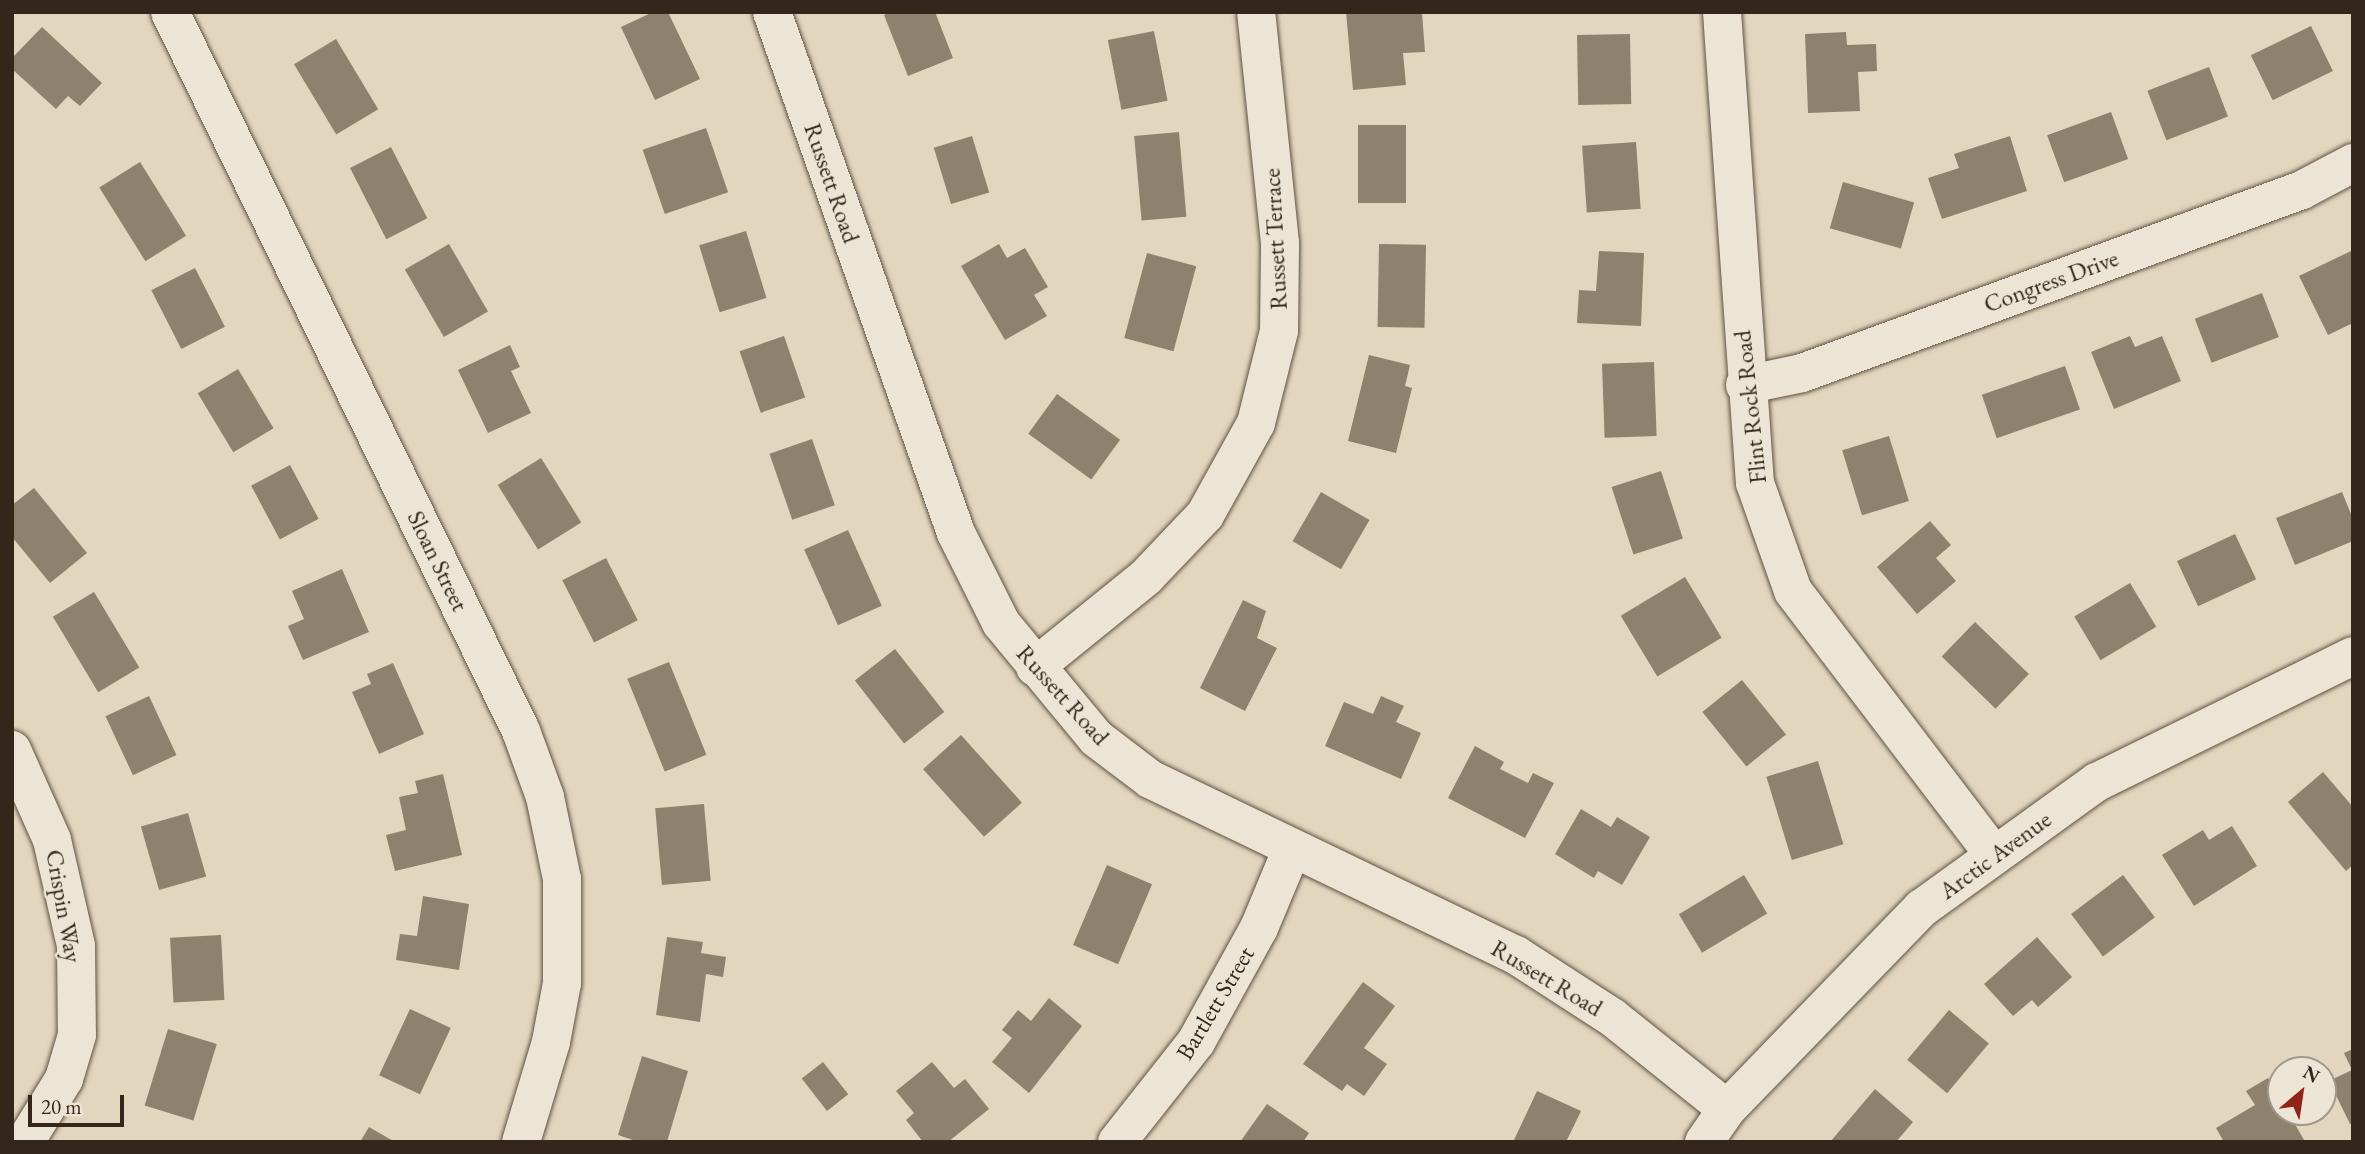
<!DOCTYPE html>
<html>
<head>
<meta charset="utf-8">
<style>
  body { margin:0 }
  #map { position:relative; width:2365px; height:1154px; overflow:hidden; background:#e2d6be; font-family:"EB Garamond",serif }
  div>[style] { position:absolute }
  .building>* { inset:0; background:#8e826f; transform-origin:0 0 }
  .roads { filter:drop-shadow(0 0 2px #605243) drop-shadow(0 0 2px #605243) }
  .minor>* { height:38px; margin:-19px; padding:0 19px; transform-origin:19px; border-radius:19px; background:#ece4d5 }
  span { translate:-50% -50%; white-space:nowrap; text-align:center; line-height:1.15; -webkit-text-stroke:5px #ece4d5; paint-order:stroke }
  .street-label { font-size:24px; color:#34261a }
  .frame { position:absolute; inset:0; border:14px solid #34261a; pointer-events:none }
  .north { position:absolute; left:2267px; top:1056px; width:70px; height:70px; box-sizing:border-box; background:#ece4d5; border:2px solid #a2988a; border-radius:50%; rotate:29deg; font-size:19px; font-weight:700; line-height:28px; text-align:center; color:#34261a }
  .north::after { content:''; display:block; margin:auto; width:24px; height:32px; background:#8f2418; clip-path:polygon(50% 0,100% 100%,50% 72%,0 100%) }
  .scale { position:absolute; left:28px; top:1095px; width:96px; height:32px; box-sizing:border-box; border:4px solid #34261a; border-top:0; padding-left:9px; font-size:21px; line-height:24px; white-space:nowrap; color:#34261a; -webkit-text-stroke:5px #ece4d5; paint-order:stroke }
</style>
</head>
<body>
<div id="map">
  <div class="building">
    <div style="clip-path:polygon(653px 12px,668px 12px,700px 79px,655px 100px,621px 27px)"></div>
    <div style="clip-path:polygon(890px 12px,935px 12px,953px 58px,908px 76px,884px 15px)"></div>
    <div style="clip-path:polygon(1346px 12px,1422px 13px,1425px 52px,1403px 53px,1406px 85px,1353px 90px)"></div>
    <div style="left:2311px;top:26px;width:50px;height:67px;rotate:64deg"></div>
    <div style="clip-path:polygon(42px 27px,102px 83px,80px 106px,68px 96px,56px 109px,12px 69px,12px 58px)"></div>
    <div style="left:1154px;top:31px;width:71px;height:47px;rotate:79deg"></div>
    <div style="clip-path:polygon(1846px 32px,1847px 45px,1876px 44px,1877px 71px,1858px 72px,1860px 111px,1808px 113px,1805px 34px)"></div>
    <div style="left:1630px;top:34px;width:70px;height:53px;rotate:89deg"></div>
    <div style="left:336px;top:39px;width:82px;height:49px;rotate:59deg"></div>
    <div style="left:2209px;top:67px;width:53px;height:66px;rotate:69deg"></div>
    <div style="left:2111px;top:112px;width:50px;height:68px;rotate:70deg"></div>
    <div style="left:1358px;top:125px;width:48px;height:78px"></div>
    <div style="left:706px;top:128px;width:68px;height:67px;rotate:71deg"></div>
    <div style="left:1179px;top:132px;width:85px;height:45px;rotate:85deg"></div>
    <div style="left:972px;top:136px;width:59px;height:40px;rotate:73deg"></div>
    <div style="clip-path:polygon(2010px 136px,2027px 191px,1942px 219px,1928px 178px,1959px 168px,1954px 154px)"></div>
    <div style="left:1636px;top:142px;width:67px;height:54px;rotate:86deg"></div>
    <div style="left:391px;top:147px;width:80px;height:46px;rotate:63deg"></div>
    <div style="left:140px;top:162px;width:87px;height:48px;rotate:58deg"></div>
    <div style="left:1843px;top:182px;width:74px;height:48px;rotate:16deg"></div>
    <div style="left:746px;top:231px;width:70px;height:49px;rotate:73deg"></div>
    <div style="left:449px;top:244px;width:78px;height:51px;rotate:60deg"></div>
    <div style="clip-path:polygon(999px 244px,1007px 258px,1025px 248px,1048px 287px,1034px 295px,1047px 316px,1005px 340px,961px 266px)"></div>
    <div style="left:1379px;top:244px;width:47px;height:83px;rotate:1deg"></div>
    <div style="clip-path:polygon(2353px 250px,2353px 323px,2328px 335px,2299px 276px)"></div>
    <div style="clip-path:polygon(1599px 251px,1644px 253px,1641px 326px,1577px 323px,1579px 290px,1596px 291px)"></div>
    <div style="left:1147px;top:253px;width:51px;height:88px;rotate:15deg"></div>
    <div style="left:195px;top:268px;width:66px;height:49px;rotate:63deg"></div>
    <div style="left:2262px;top:293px;width:47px;height:72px;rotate:69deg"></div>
    <div style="left:784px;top:336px;width:65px;height:47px;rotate:71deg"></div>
    <div style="clip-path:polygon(2130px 336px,2135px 347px,2162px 336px,2181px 381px,2114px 409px,2091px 352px)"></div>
    <div style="clip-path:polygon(510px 345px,520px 367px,511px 371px,531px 413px,488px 433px,458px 370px)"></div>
    <div style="clip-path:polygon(1369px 355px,1410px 365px,1405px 386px,1412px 388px,1396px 453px,1348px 441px)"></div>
    <div style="left:1654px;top:362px;width:74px;height:52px;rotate:88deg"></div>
    <div style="left:2065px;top:366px;width:46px;height:88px;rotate:71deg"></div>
    <div style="left:238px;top:369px;width:69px;height:47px;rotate:59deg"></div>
    <div style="left:1057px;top:394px;width:78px;height:49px;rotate:36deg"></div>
    <div style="left:1889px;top:436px;width:68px;height:49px;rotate:73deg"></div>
    <div style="left:812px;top:439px;width:70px;height:45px;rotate:71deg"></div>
    <div style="left:541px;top:458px;width:76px;height:51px;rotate:58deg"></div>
    <div style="left:290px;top:465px;width:61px;height:44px;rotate:62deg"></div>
    <div style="left:1661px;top:471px;width:71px;height:52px;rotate:72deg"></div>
    <div style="clip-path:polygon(34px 488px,87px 553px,50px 583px,12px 537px,12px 505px)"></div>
    <div style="left:1321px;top:492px;width:56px;height:57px;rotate:30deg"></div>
    <div style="clip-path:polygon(2342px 492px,2353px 519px,2353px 541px,2295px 565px,2276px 518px)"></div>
    <div style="clip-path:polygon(1930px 521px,1951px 545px,1936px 558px,1956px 581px,1917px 614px,1877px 567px)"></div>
    <div style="left:848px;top:530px;width:83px;height:48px;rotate:66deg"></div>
    <div style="left:2235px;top:534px;width:50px;height:64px;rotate:65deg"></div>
    <div style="left:606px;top:558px;width:70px;height:49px;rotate:63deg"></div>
    <div style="clip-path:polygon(342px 569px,369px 632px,303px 660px,288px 626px,304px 619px,292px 591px)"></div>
    <div style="left:1685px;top:577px;width:71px;height:75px;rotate:59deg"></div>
    <div style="left:2130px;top:583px;width:51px;height:65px;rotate:59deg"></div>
    <div style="left:94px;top:592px;width:88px;height:48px;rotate:59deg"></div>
    <div style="clip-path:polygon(1243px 600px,1266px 611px,1257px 638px,1277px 648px,1245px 711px,1200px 688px)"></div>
    <div style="left:1975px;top:622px;width:75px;height:48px;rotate:44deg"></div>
    <div style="left:895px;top:649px;width:80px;height:51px;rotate:52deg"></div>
    <div style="left:669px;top:662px;width:100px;height:45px;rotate:68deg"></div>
    <div style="clip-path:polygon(393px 663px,424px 734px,379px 754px,352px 692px,371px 684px,367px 674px)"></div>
    <div style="left:1742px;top:680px;width:70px;height:51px;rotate:51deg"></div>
    <div style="left:149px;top:696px;width:65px;height:48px;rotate:65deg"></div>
    <div style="clip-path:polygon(1381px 696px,1404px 706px,1396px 722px,1421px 733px,1401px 779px,1325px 746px,1344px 702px,1373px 714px)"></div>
    <div style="left:961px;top:735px;width:91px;height:51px;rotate:48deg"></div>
    <div style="clip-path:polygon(1475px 746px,1504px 762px,1500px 769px,1528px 783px,1533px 773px,1554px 783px,1525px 838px,1448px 798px)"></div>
    <div style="left:1818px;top:761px;width:87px;height:54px;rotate:73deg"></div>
    <div style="clip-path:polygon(2323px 772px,2353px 807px,2353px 865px,2346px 871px,2288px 802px)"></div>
    <div style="clip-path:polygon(443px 774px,462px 855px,395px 871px,386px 835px,406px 830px,399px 797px,418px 793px,415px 781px)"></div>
    <div style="left:704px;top:804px;width:77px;height:49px;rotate:85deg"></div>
    <div style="clip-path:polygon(1581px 809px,1611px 827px,1617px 817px,1650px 837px,1622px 885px,1598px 871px,1594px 878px,1555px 854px)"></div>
    <div style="left:188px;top:813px;width:66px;height:49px;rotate:74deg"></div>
    <div style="clip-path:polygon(2232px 826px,2257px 866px,2194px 906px,2162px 855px,2203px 830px,2209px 840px)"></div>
    <div style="left:1107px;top:865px;width:49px;height:87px;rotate:23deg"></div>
    <div style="left:1744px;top:875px;width:45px;height:76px;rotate:59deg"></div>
    <div style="left:2123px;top:875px;width:53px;height:65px;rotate:53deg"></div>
    <div style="clip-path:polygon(423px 896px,469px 904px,459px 970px,396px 960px,400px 934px,417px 936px)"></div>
    <div style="left:221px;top:935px;width:65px;height:51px;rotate:87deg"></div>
    <div style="clip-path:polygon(667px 937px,703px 942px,701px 953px,726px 957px,723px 977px,706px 974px,700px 1022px,656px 1015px)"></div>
    <div style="clip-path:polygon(2037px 937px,2072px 977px,2038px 1007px,2032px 1000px,2013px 1016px,1984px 984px)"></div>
    <div style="clip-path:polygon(1363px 982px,1395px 1006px,1364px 1048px,1387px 1064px,1364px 1096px,1347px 1084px,1342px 1091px,1303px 1064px)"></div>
    <div style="clip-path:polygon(1049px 998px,1082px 1026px,1029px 1093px,992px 1062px,1012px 1038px,1002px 1030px,1018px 1010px,1031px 1021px)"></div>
    <div style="left:410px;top:1009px;width:45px;height:73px;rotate:25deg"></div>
    <div style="left:1949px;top:1010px;width:52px;height:65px;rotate:40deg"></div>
    <div style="left:168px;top:1029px;width:51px;height:80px;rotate:17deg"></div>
    <div style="clip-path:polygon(2353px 1049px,2353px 1123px,2350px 1124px,2329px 1081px,2352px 1070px,2344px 1053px)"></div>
    <div style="clip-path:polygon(642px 1056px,688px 1071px,667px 1142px,639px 1142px,618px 1135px)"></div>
    <div style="left:823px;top:1062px;width:41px;height:27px;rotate:52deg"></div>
    <div style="clip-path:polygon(932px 1062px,954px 1088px,965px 1079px,989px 1109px,948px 1142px,923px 1142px,906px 1120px,914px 1113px,896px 1091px)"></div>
    <div style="clip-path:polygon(2268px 1078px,2281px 1100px,2281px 1112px,2288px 1112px,2304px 1140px,2224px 1142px,2216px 1128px,2255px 1105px,2246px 1091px)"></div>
    <div style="clip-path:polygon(1875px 1089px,1913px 1122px,1896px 1142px,1830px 1142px)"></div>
    <div style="clip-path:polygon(1537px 1091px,1581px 1111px,1566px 1142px,1513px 1142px)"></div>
    <div style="clip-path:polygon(1267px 1104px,1309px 1133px,1303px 1142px,1240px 1142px)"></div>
    <div style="clip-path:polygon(369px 1127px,395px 1142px,360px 1142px)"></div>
  </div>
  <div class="roads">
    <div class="minor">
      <div style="left:170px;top:12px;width:800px;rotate:63.98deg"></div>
      <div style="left:521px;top:731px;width:70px;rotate:70deg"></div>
      <div style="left:545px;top:797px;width:84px;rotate:78.3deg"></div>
      <div style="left:562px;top:879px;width:104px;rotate:90deg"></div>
      <div style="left:562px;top:983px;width:60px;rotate:100.6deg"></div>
      <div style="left:551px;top:1042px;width:104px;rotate:106.7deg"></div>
      <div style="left:772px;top:12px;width:553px;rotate:70.55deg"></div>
      <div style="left:956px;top:533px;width:101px;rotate:63.4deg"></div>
      <div style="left:1001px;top:623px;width:149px;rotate:50.4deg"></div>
      <div style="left:1096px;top:738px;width:68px;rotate:37.2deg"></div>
      <div style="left:1150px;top:779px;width:406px;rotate:25.7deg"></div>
      <div style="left:1516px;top:955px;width:114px;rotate:32.9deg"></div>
      <div style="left:1612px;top:1017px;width:147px;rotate:38.7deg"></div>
      <div style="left:1722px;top:12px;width:472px;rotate:86deg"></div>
      <div style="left:1755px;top:483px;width:114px;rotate:70.6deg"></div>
      <div style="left:1793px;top:591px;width:332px;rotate:52.7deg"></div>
      <div style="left:1745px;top:385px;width:58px;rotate:-11.9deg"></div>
      <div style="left:1802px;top:373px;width:532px;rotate:-20.1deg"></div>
      <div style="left:2302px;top:190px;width:58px;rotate:-27.9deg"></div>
      <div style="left:1035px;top:667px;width:143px;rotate:-39deg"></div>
      <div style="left:1146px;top:577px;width:86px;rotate:-46.4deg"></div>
      <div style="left:1205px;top:515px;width:105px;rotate:-61deg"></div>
      <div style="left:1256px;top:423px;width:95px;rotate:-76deg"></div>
      <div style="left:1279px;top:331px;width:88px;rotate:-89.3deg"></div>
      <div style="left:1280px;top:243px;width:232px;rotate:-95.9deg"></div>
      <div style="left:12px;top:750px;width:98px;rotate:66deg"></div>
      <div style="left:52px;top:840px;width:109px;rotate:77.2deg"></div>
      <div style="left:76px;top:946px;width:89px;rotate:89.4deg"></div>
      <div style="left:77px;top:1035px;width:46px;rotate:106.5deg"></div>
      <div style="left:64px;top:1079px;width:74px;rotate:121.8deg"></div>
      <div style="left:1117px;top:1142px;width:127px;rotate:-51.7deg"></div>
      <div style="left:1196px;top:1042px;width:130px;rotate:-61.1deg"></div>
      <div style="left:1259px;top:928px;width:83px;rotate:-67.4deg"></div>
      <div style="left:1704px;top:1142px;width:40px;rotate:-55.1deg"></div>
      <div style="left:1727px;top:1109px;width:280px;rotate:-45.9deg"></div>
      <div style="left:1922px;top:908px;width:216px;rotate:-35.8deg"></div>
      <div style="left:2097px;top:782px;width:285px;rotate:-26.2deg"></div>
    </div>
  </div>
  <div class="street-label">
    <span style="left:832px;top:183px;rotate:71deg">Russett Road</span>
    <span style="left:1275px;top:239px;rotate:-93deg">Russett Terrace</span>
    <span style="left:2051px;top:281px;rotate:-20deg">Congress Drive</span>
    <span style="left:1750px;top:407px;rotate:-96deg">Flint Rock Road</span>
    <span style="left:438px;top:561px;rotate:64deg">Sloan Street</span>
    <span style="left:1063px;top:695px;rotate:48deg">Russett Road</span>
    <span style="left:1995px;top:855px;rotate:-36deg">Arctic Avenue</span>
    <span style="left:64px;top:906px;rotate:80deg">Crispin Way</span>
    <span style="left:1547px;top:978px;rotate:31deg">Russett Road</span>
    <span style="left:1215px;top:1003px;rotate:-59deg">Bartlett Street</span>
  </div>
  <div class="frame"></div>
  <div class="north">N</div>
  <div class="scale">20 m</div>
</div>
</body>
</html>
